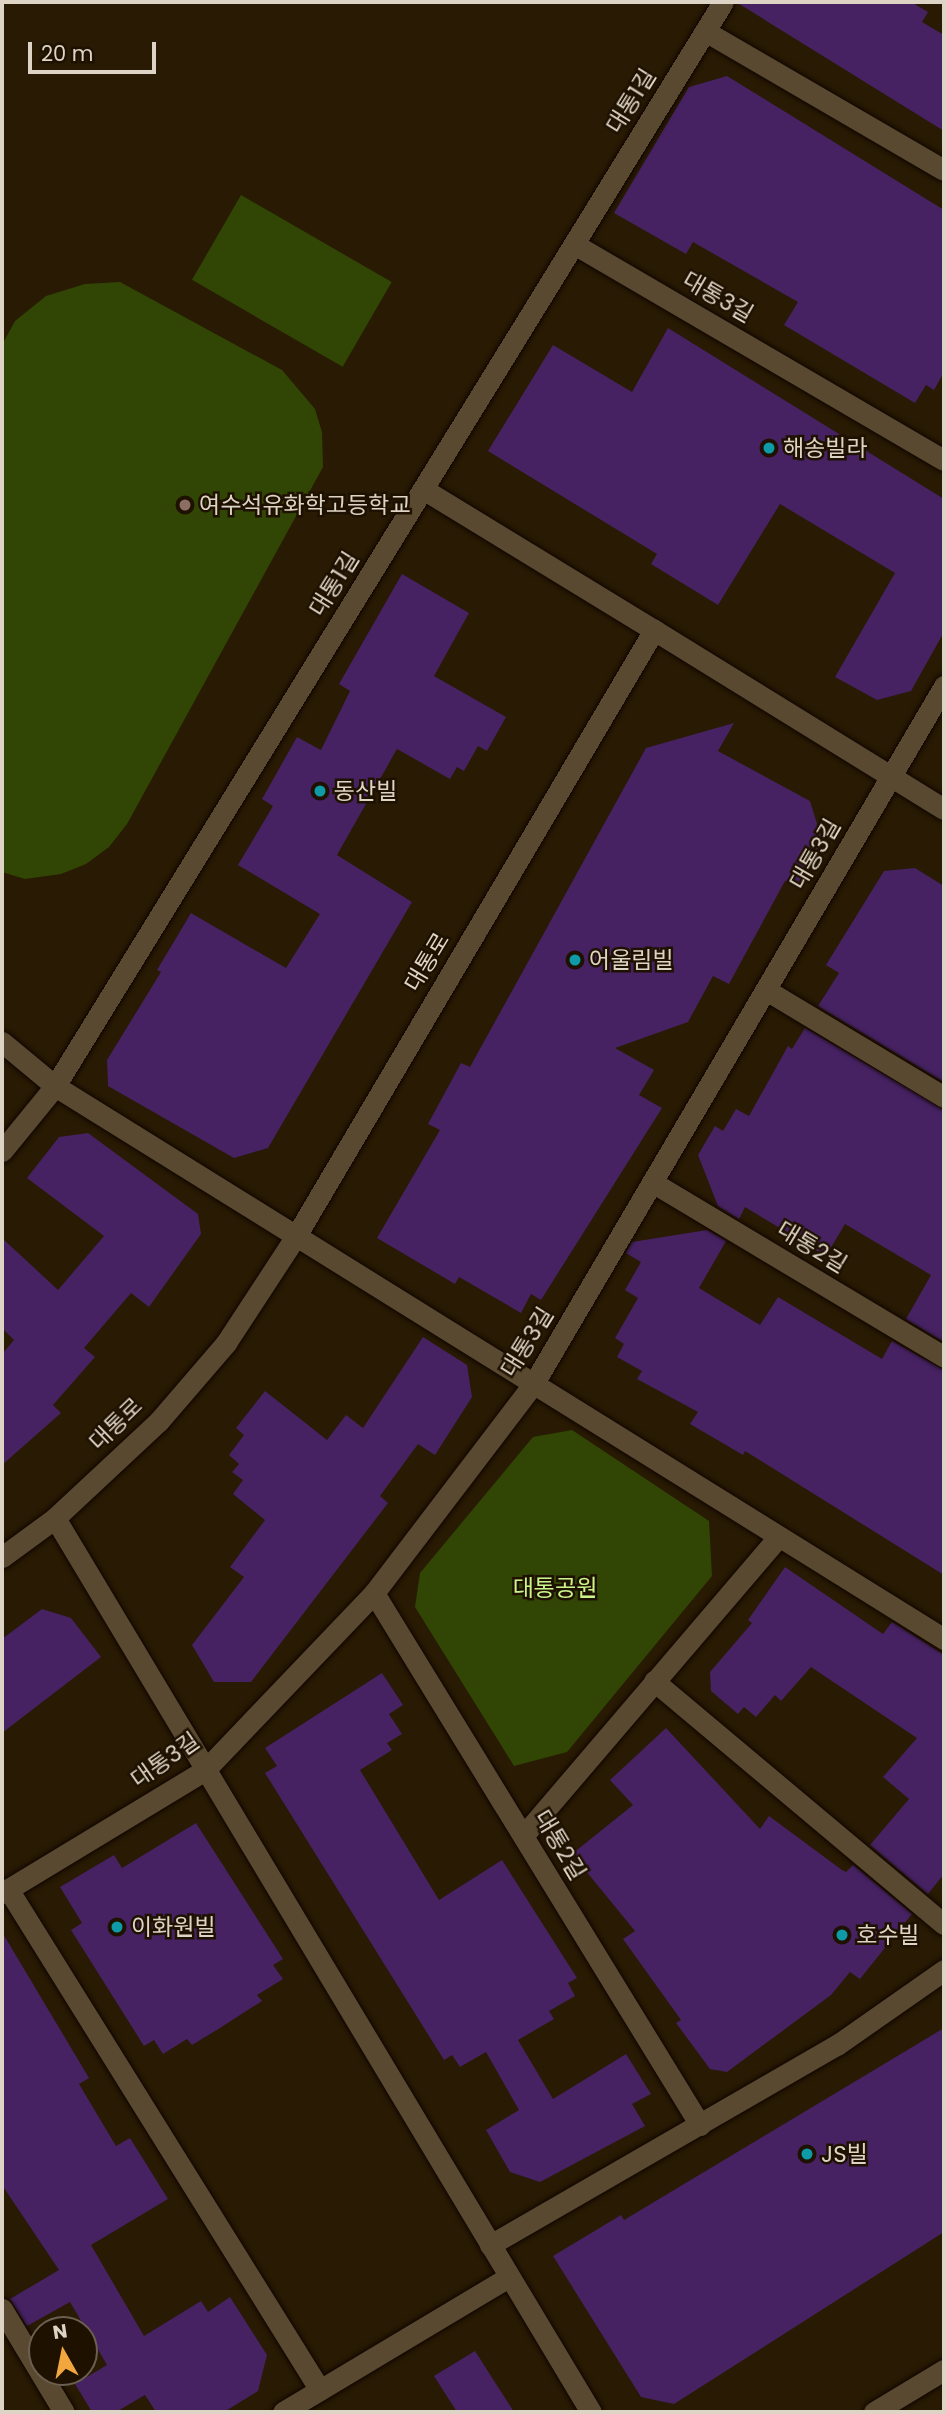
<!DOCTYPE html>
<html>
<head>
<meta charset="utf-8">
<style>
  body { margin:0 }
  #map { position:relative; width:946px; height:2414px; overflow:hidden; background:#281a03; font-family:Poppins,"Noto Sans KR",sans-serif }
  div>[style] { position:absolute }
  .green>* { inset:0; background:#314604; transform-origin:0 0 }
  .building>* { inset:0; background:#462262 }
  .roads { filter:drop-shadow(0 0 2px #100500) drop-shadow(0 0 2px #100500) }
  .street>* { height:21px; margin:-10.5px; padding:0 10.5px; transform-origin:10.5px; border-radius:10.5px; background:#594930 }
  .secondary>* { height:21px; margin:-10.5px; padding:0 10.5px; transform-origin:10.5px; border-radius:10.5px; background:#594930 }
  .dots>* { width:19px; height:19px; translate:-50% -50%; box-sizing:border-box; border:4px solid #1e1100; border-radius:50% }
  span { translate:-50% -50%; white-space:nowrap; text-align:center; line-height:1.15; -webkit-text-stroke:5px #1e1100; paint-order:stroke }
  .street-label { font-size:23px; color:#ded4c6 }
  .poi-label { font-size:23px; color:#ded4c6 }
  .left { translate:0 -50%; text-align:left }
  .park-label { font-size:23px; color:#cbf58b }
  .frame { position:absolute; inset:0; border:4px solid #ded4c6; pointer-events:none }
  .north { position:absolute; left:28px; top:2316px; width:70px; height:70px; box-sizing:border-box; background:#1e1100; border:2px solid #6b5f4f; border-radius:50%; rotate:351deg; font-size:19px; font-weight:700; line-height:28px; text-align:center; color:#ded4c6 }
  .north::after { content:''; display:block; margin:auto; width:24px; height:32px; background:#f1a63f; clip-path:polygon(50% 0,100% 100%,50% 72%,0 100%) }
  .scale { position:absolute; left:28px; top:42px; width:128px; height:32px; box-sizing:border-box; border:4px solid #ded4c6; border-top:0; padding-left:9px; font-size:21px; line-height:24px; white-space:nowrap; color:#ded4c6; -webkit-text-stroke:5px #1e1100; paint-order:stroke }
</style>
</head>
<body>
<div id="map">
  <div class="green">
    <div style="left:241px;top:195px;width:174px;height:98px;rotate:30deg"></div>
    <div style="clip-path:polygon(120px 282px,282px 370px,315px 409px,322px 432px,323px 467px,127px 824px,109px 847px,86px 864px,61px 874px,25px 879px,2px 872px,2px 345px,15px 321px,46px 296px,85px 284px)"></div>
    <div style="clip-path:polygon(572px 1430px,709px 1521px,712px 1576px,567px 1752px,514px 1766px,415px 1607px,420px 1573px,533px 1437px)"></div>
  </div>
  <div class="building">
    <div style="clip-path:polygon(736px 2px,911px 2px,928px 12px,922px 22px,944px 35px,944px 131px)"></div>
    <div style="clip-path:polygon(727px 76px,944px 210px,944px 372px,934px 390px,926px 385px,915px 403px,784px 325px,798px 302px,693px 242px,686px 254px,614px 213px,689px 87px)"></div>
    <div style="clip-path:polygon(668px 328px,944px 499px,944px 632px,911px 691px,877px 700px,835px 677px,895px 573px,780px 504px,718px 605px,651px 564px,657px 554px,488px 451px,553px 345px,632px 392px)"></div>
    <div style="clip-path:polygon(402px 574px,469px 613px,434px 676px,506px 717px,487px 751px,478px 746px,464px 771px,457px 767px,450px 779px,397px 749px,337px 855px,412px 902px,268px 1148px,234px 1158px,108px 1086px,107px 1060px,161px 972px,157px 970px,191px 913px,286px 968px,320px 914px,238px 865px,273px 806px,262px 799px,297px 737px,321px 750px,350px 691px,339px 684px)"></div>
    <div style="clip-path:polygon(734px 723px,718px 751px,810px 801px,822px 840px,797px 887px,785px 881px,729px 984px,713px 976px,688px 1022px,615px 1048px,654px 1070px,639px 1095px,662px 1108px,541px 1300px,531px 1294px,521px 1313px,459px 1277px,455px 1284px,377px 1238px,440px 1130px,428px 1124px,461px 1063px,470px 1067px,646px 748px)"></div>
    <div style="clip-path:polygon(915px 868px,944px 886px,944px 1082px,818px 1006px,839px 973px,826px 965px,884px 871px)"></div>
    <div style="clip-path:polygon(805px 1028px,944px 1110px,944px 1342px,906px 1319px,931px 1275px,845px 1224px,826px 1256px,745px 1207px,739px 1219px,718px 1206px,698px 1155px,715px 1126px,723px 1131px,736px 1109px,749px 1116px,788px 1046px,792px 1049px)"></div>
    <div style="clip-path:polygon(88px 1133px,198px 1214px,201px 1234px,149px 1307px,131px 1293px,84px 1348px,95px 1357px,53px 1405px,61px 1413px,2px 1465px,2px 1354px,14px 1340px,2px 1328px,2px 1238px,58px 1290px,104px 1236px,27px 1178px,59px 1137px)"></div>
    <div style="clip-path:polygon(707px 1230px,726px 1241px,699px 1288px,760px 1325px,778px 1297px,882px 1359px,892px 1341px,944px 1370px,944px 1575px,745px 1451px,743px 1455px,690px 1424px,698px 1412px,637px 1379px,642px 1371px,617px 1357px,624px 1344px,615px 1338px,638px 1298px,625px 1290px,641px 1262px,626px 1253px,632px 1242px)"></div>
    <div style="clip-path:polygon(423px 1337px,467px 1365px,472px 1397px,435px 1455px,418px 1444px,380px 1496px,388px 1503px,251px 1682px,214px 1682px,192px 1645px,244px 1577px,230px 1567px,265px 1520px,233px 1494px,243px 1480px,232px 1472px,239px 1464px,229px 1455px,244px 1435px,236px 1428px,265px 1391px,327px 1440px,346px 1415px,363px 1428px)"></div>
    <div style="clip-path:polygon(785px 1567px,883px 1634px,892px 1622px,944px 1655px,944px 1874px,928px 1894px,870px 1845px,909px 1799px,883px 1777px,917px 1738px,811px 1667px,781px 1701px,775px 1695px,756px 1717px,744px 1707px,738px 1714px,711px 1691px,710px 1672px,752px 1623px,748px 1620px)"></div>
    <div style="clip-path:polygon(42px 1609px,71px 1618px,101px 1657px,2px 1733px,2px 1639px)"></div>
    <div style="clip-path:polygon(382px 1673px,403px 1705px,389px 1714px,402px 1734px,387px 1743px,392px 1750px,360px 1770px,439px 1900px,502px 1860px,577px 1978px,568px 1983px,575px 1996px,549px 2011px,554px 2019px,518px 2040px,553px 2099px,626px 2054px,651px 2094px,632px 2104px,645px 2126px,540px 2182px,510px 2172px,486px 2130px,519px 2110px,486px 2052px,460px 2067px,452px 2055px,444px 2060px,265px 1773px,277px 1766px,265px 1748px)"></div>
    <div style="clip-path:polygon(666px 1728px,760px 1829px,769px 1816px,842px 1870px,846px 1872px,853px 1865px,912px 1914px,860px 1979px,850px 1972px,831px 1995px,727px 2072px,710px 2069px,676px 2023px,681px 2020px,623px 1939px,635px 1931px,572px 1854px,633px 1805px,610px 1780px)"></div>
    <div style="clip-path:polygon(196px 1823px,283px 1959px,273px 1965px,283px 1979px,257px 1995px,262px 2001px,220px 2028px,192px 2045px,187px 2039px,163px 2054px,154px 2040px,144px 2046px,71px 1930px,82px 1923px,60px 1887px,114px 1855px,122px 1868px)"></div>
    <div style="clip-path:polygon(2px 1932px,89px 2078px,79px 2084px,116px 2146px,130px 2138px,168px 2199px,91px 2245px,144px 2336px,201px 2301px,208px 2312px,230px 2297px,267px 2355px,258px 2391px,224px 2412px,156px 2412px,145px 2395px,116px 2412px,92px 2412px,75px 2384px,107px 2365px,70px 2302px,27px 2326px,10px 2299px,59px 2270px,2px 2185px)"></div>
    <div style="clip-path:polygon(944px 2028px,944px 2232px,674px 2404px,641px 2397px,553px 2256px,621px 2215px,624px 2220px)"></div>
    <div style="clip-path:polygon(475px 2351px,514px 2412px,457px 2412px,434px 2376px)"></div>
  </div>
  <div class="roads">
    <div class="street">
      <div style="left:705px;top:31px;width:276px;rotate:30.2deg"></div>
      <div style="left:574px;top:244px;width:428px;rotate:30.3deg"></div>
      <div style="left:423px;top:489px;width:271px;rotate:31.4deg"></div>
      <div style="left:766px;top:990px;width:208px;rotate:31deg"></div>
      <div style="left:2px;top:1042px;width:69px;rotate:39.7deg"></div>
      <div style="left:55px;top:1086px;width:1047px;rotate:31.88deg"></div>
      <div style="left:2px;top:1151px;width:84px;rotate:-50.8deg"></div>
      <div style="left:55px;top:1086px;width:1273px;rotate:-58.36deg"></div>
      <div style="left:652px;top:1182px;width:340px;rotate:30.9deg"></div>
      <div style="left:55px;top:1518px;width:1042px;rotate:59.06deg"></div>
      <div style="left:2px;top:1557px;width:66px;rotate:-36.3deg"></div>
      <div style="left:55px;top:1518px;width:142px;rotate:-43deg"></div>
      <div style="left:159px;top:1421px;width:103px;rotate:-49.3deg"></div>
      <div style="left:226px;top:1343px;width:128px;rotate:-56.8deg"></div>
      <div style="left:296px;top:1236px;width:704px;rotate:-59.43deg"></div>
      <div style="left:654px;top:630px;width:341px;rotate:31.7deg"></div>
      <div style="left:374px;top:1593px;width:624px;rotate:58.5deg"></div>
      <div style="left:654px;top:1681px;width:378px;rotate:40deg"></div>
      <div style="left:523px;top:1836px;width:394px;rotate:-49.5deg"></div>
      <div style="left:8px;top:1889px;width:590px;rotate:58.09deg"></div>
      <div style="left:2px;top:1893px;width:237px;rotate:-31.2deg"></div>
      <div style="left:205px;top:1770px;width:245px;rotate:-46.3deg"></div>
      <div style="left:374px;top:1593px;width:264px;rotate:-52.7deg"></div>
      <div style="left:534px;top:1383px;width:809px;rotate:-59.53deg"></div>
      <div style="left:490px;top:2245px;width:401px;rotate:-30deg"></div>
      <div style="left:837px;top:2045px;width:131px;rotate:-35deg"></div>
      <div style="left:2px;top:2309px;width:120px;rotate:59deg"></div>
      <div style="left:283px;top:2412px;width:263px;rotate:-30.9deg"></div>
    </div>
    <div class="secondary">
      <div style="left:874px;top:2412px;width:82px;rotate:-31deg"></div>
    </div>
  </div>
  <div class="dots">
    <div style="left:769px;top:448px;background:#0f9aa8"></div>
    <div style="left:185px;top:505px;background:#8d6e63"></div>
    <div style="left:320px;top:791px;background:#0f9aa8"></div>
    <div style="left:575px;top:960px;background:#0f9aa8"></div>
    <div style="left:117px;top:1927px;background:#0f9aa8"></div>
    <div style="left:842px;top:1935px;background:#0f9aa8"></div>
    <div style="left:807px;top:2154px;background:#0f9aa8"></div>
  </div>
  <div class="street-label">
    <span style="left:631px;top:101px;rotate:-58deg">대통1길</span>
    <span style="left:718px;top:297px;rotate:30deg">대통3길</span>
    <span style="left:334px;top:584px;rotate:-58deg">대통1길</span>
    <span style="left:815px;top:854px;rotate:-60deg">대통3길</span>
    <span style="left:427px;top:962px;rotate:-59deg">대통로</span>
    <span style="left:812px;top:1247px;rotate:31deg">대통2길</span>
    <span style="left:527px;top:1342px;rotate:-58deg">대통3길</span>
    <span style="left:116px;top:1424px;rotate:-44deg">대통로</span>
    <span style="left:165px;top:1760px;rotate:-35deg">대통3길</span>
    <span style="left:560px;top:1845px;rotate:59deg">대통2길</span>
  </div>
  <div class="poi-label">
    <span class="left" style="left:783px;top:448px">해송빌라</span>
    <span class="left" style="left:199px;top:505px">여수석유화학고등학교</span>
    <span class="left" style="left:334px;top:791px">동산빌</span>
    <span class="left" style="left:589px;top:960px">어울림빌</span>
    <span class="left" style="left:131px;top:1927px">이화원빌</span>
    <span class="left" style="left:856px;top:1935px">호수빌</span>
    <span class="left" style="left:821px;top:2154px">JS빌</span>
  </div>
  <div class="park-label">
    <span style="left:555px;top:1588px">대통공원</span>
  </div>
  <div class="frame"></div>
  <div class="north">N</div>
  <div class="scale">20 m</div>
</div>
</body>
</html>
